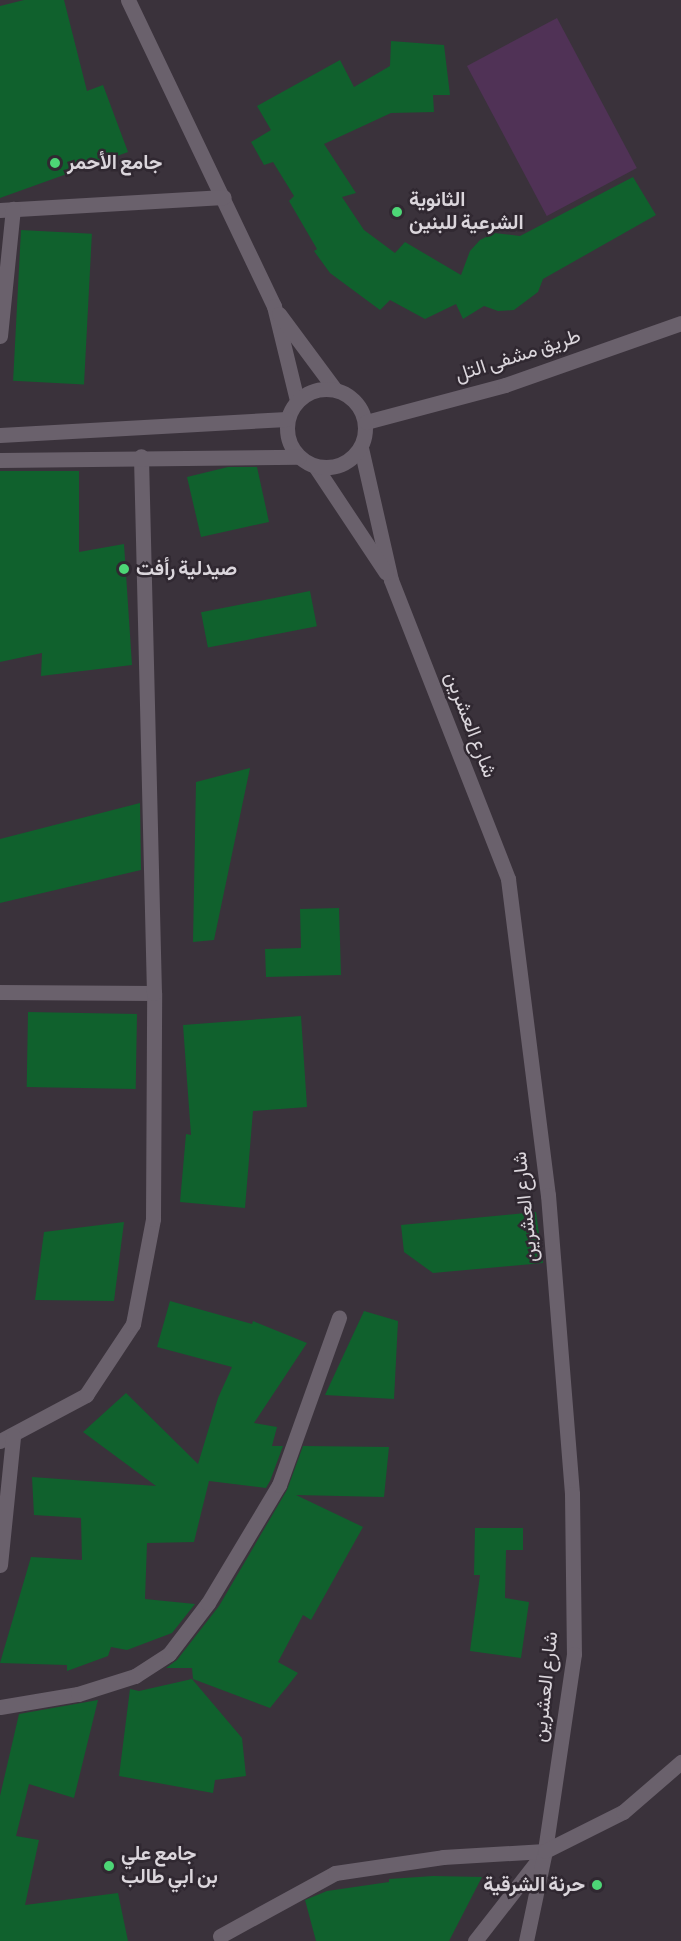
<!DOCTYPE html>
<html>
<head>
<meta charset="utf-8">
<style>
  body { margin:0 }
  #map { position:relative; width:681px; height:1941px; overflow:hidden; background:#3a323b; font-family:"Sofia Sans Condensed",Vazirmatn,sans-serif }
  div>[style] { position:absolute }
  .green>* { inset:0; background:#503256; transform-origin:0 0 }
  .building>* { inset:0; background:#10612d; transform-origin:0 0 }
  .minor>* { height:15px; margin:-7.5px; padding:0 7.5px; transform-origin:7.5px; border-radius:7.5px; background:#6a616c }
  .tertiary>* { height:15px; margin:-7.5px; padding:0 7.5px; transform-origin:7.5px; border-radius:7.5px; background:#6a616c }
  .tertiary>.ring { margin:-7.5px; padding:0; box-sizing:content-box; background:none; border:15px solid #6a616c; border-radius:50% }
  .dots>* { width:16px; height:16px; translate:-50% -50%; box-sizing:border-box; border:3px solid #302831; border-radius:50% }
  span { translate:-50% -50%; white-space:nowrap; text-align:center; line-height:1.15; -webkit-text-stroke:5px #302831; paint-order:stroke }
  .poi-label { font-size:20px; color:#dbd6dc; font-weight:700 }
  .left { translate:0 -50%; text-align:left }
  .right { translate:-100% -50%; text-align:right }
  .street-label { font-size:20px; color:#dbd6dc }
</style>
</head>
<body>
<div id="map">
  <div class="green">
    <div style="left:557px;top:18px;width:170px;height:102px;rotate:62deg"></div>
  </div>
  <div class="building">
    <div style="clip-path:polygon(24px 0,64px 0,87px 91px,103px 85px,128px 152px,0 198px,0 6px)"></div>
    <div style="clip-path:polygon(391px 41px,444px 45px,450px 95px,433px 95px,434px 112px,391px 113px,324px 144px,356px 193px,342px 197px,364px 230px,395px 253px,405px 242px,461px 275px,470px 251px,480px 240px,494px 233px,520px 236px,633px 177px,656px 215px,543px 279px,538px 292px,514px 310px,498px 311px,484px 306px,463px 319px,456px 304px,425px 319px,390px 300px,380px 310px,330px 273px,314px 251px,317px 249px,289px 201px,294px 196px,273px 162px,264px 165px,251px 142px,271px 130px,257px 106px,340px 60px,354px 87px,390px 66px)"></div>
    <div style="left:21px;top:230px;width:71px;height:151px;rotate:3deg"></div>
    <div style="clip-path:polygon(228px 467px,257px 467px,269px 522px,201px 537px,187px 477px)"></div>
    <div style="clip-path:polygon(0 471px,79px 471px,79px 552px,124px 544px,132px 665px,41px 676px,42px 653px,0 662px)"></div>
    <div style="left:310px;top:591px;width:36px;height:111px;rotate:79deg"></div>
    <div style="clip-path:polygon(250px 768px,214px 940px,193px 942px,196px 782px)"></div>
    <div style="clip-path:polygon(140px 803px,141px 870px,0 903px,0 839px)"></div>
    <div style="clip-path:polygon(339px 908px,341px 975px,266px 977px,265px 949px,301px 948px,300px 909px)"></div>
    <div style="left:28px;top:1012px;width:109px;height:75px;rotate:1deg"></div>
    <div style="clip-path:polygon(301px 1016px,307px 1107px,253px 1111px,245px 1208px,180px 1202px,186px 1134px,191px 1135px,183px 1025px)"></div>
    <div style="clip-path:polygon(536px 1212px,543px 1263px,433px 1273px,404px 1252px,401px 1225px)"></div>
    <div style="clip-path:polygon(124px 1222px,114px 1301px,35px 1300px,44px 1232px)"></div>
    <div style="clip-path:polygon(170px 1301px,252px 1324px,253px 1321px,307px 1343px,254px 1423px,277px 1427px,272px 1446px,283px 1446px,270px 1481px,266px 1488px,209px 1481px,194px 1542px,147px 1543px,145px 1599px,195px 1604px,172px 1633px,127px 1650px,111px 1647px,108px 1656px,67px 1671px,67px 1665px,0 1663px,31px 1557px,82px 1560px,81px 1518px,34px 1515px,32px 1477px,156px 1486px,83px 1432px,126px 1393px,198px 1464px,218px 1398px,232px 1367px,157px 1347px)"></div>
    <div style="clip-path:polygon(364px 1311px,398px 1321px,394px 1399px,325px 1395px)"></div>
    <div style="clip-path:polygon(303px 1446px,389px 1447px,384px 1497px,296px 1495px,363px 1527px,311px 1620px,303px 1615px,278px 1662px,298px 1673px,270px 1708px,193px 1679px,192px 1668px,166px 1668px,177px 1660px,219px 1606px,287px 1490px)"></div>
    <div style="clip-path:polygon(475px 1528px,523px 1528px,523px 1550px,506px 1550px,505px 1598px,529px 1602px,521px 1658px,470px 1651px,480px 1575px,474px 1575px)"></div>
    <div style="clip-path:polygon(192px 1679px,242px 1738px,246px 1776px,215px 1780px,213px 1793px,119px 1776px,130px 1689px,139px 1691px)"></div>
    <div style="clip-path:polygon(98px 1700px,74px 1798px,29px 1784px,16px 1836px,39px 1840px,25px 1905px,118px 1893px,128px 1941px,0 1941px,0 1796px,19px 1714px)"></div>
    <div style="clip-path:polygon(433px 1876px,482px 1877px,449px 1941px,316px 1941px,305px 1900px,327px 1891px,389px 1882px,389px 1879px)"></div>
  </div>
  <div class="minor">
    <div style="left:128px;top:0;width:339px;rotate:64.5deg"></div>
    <div style="left:274px;top:306px;width:97px;rotate:76.3deg"></div>
    <div style="left:0;top:210px;width:224px;rotate:-3.3deg"></div>
    <div style="left:279px;top:314px;width:92px;rotate:53.4deg"></div>
    <div style="left:0;top:336px;width:128px;rotate:-84.2deg"></div>
    <div style="left:361px;top:448px;width:135px;rotate:77.2deg"></div>
    <div style="left:391px;top:580px;width:321px;rotate:68.6deg"></div>
    <div style="left:508px;top:879px;width:319px;rotate:82.8deg"></div>
    <div style="left:548px;top:1195px;width:300px;rotate:85.4deg"></div>
    <div style="left:572px;top:1494px;width:160px;rotate:89.3deg"></div>
    <div style="left:574px;top:1654px;width:199px;rotate:98.4deg"></div>
    <div style="left:545px;top:1851px;width:114px;rotate:127.9deg"></div>
    <div style="left:315px;top:466px;width:128px;rotate:56.4deg"></div>
    <div style="left:0;top:992px;width:154px;rotate:0.4deg"></div>
    <div style="left:0;top:1441px;width:98px;rotate:-28.1deg"></div>
    <div style="left:86px;top:1395px;width:85px;rotate:-56.5deg"></div>
    <div style="left:133px;top:1324px;width:107px;rotate:-79.2deg"></div>
    <div style="left:153px;top:1219px;width:226px;rotate:-89.7deg"></div>
    <div style="left:154px;top:993px;width:537px;rotate:-91.39deg"></div>
    <div style="left:0;top:1565px;width:130px;rotate:-84.2deg"></div>
    <div style="left:0;top:1707px;width:79px;rotate:-9.5deg"></div>
    <div style="left:78px;top:1694px;width:60px;rotate:-17.5deg"></div>
    <div style="left:135px;top:1676px;width:40px;rotate:-32.9deg"></div>
    <div style="left:169px;top:1654px;width:64px;rotate:-52.6deg"></div>
    <div style="left:208px;top:1603px;width:138px;rotate:-59deg"></div>
    <div style="left:279px;top:1485px;width:178px;rotate:-70.3deg"></div>
    <div style="left:220px;top:1936px;width:131px;rotate:-28.7deg"></div>
    <div style="left:335px;top:1873px;width:109px;rotate:-8.4deg"></div>
    <div style="left:443px;top:1857px;width:102px;rotate:-3.4deg"></div>
    <div style="left:526px;top:1941px;width:92px;rotate:-78.1deg"></div>
    <div style="left:545px;top:1851px;width:87px;rotate:-26.6deg"></div>
    <div style="left:623px;top:1812px;width:77px;rotate:-40.8deg"></div>
  </div>
  <div class="tertiary">
    <div class="ring" style="left:287px;top:389px;width:63px;height:63px"></div>
    <div style="left:366px;top:422px;width:144px;rotate:-14.9deg"></div>
    <div style="left:505px;top:385px;width:187px;rotate:-19.4deg"></div>
    <div style="left:0;top:435px;width:287px;rotate:-3.2deg"></div>
    <div style="left:0;top:460px;width:299px;rotate:-0.6deg"></div>
  </div>
  <div class="dots">
    <div style="left:55px;top:163px;background:#4dd676"></div>
    <div style="left:397px;top:212px;background:#4dd676"></div>
    <div style="left:124px;top:569px;background:#4dd676"></div>
    <div style="left:109px;top:1866px;background:#4dd676"></div>
    <div style="left:597px;top:1885px;background:#4dd676"></div>
  </div>
  <div class="poi-label">
    <span class="left" style="left:67px;top:163px">جامع الأحمر</span>
    <span class="left" style="left:409px;top:212px">الثانوية<br>الشرعية للبنين</span>
    <span class="left" style="left:136px;top:569px">صيدلية رأفت</span>
    <span class="left" style="left:121px;top:1866px">جامع علي<br>بن ابي طالب</span>
    <span class="right" style="left:585px;top:1885px">حرنة الشرقية</span>
  </div>
  <div class="street-label">
    <span style="left:518px;top:356px;rotate:-18deg">طريق مشفى التل</span>
    <span style="left:470px;top:725px;rotate:69deg">شارع العشرين</span>
    <span style="left:526px;top:1207px;rotate:-96deg">شارع العشرين</span>
    <span style="left:546px;top:1687px;rotate:-84deg">شارع العشرين</span>
  </div>
</div>
</body>
</html>
